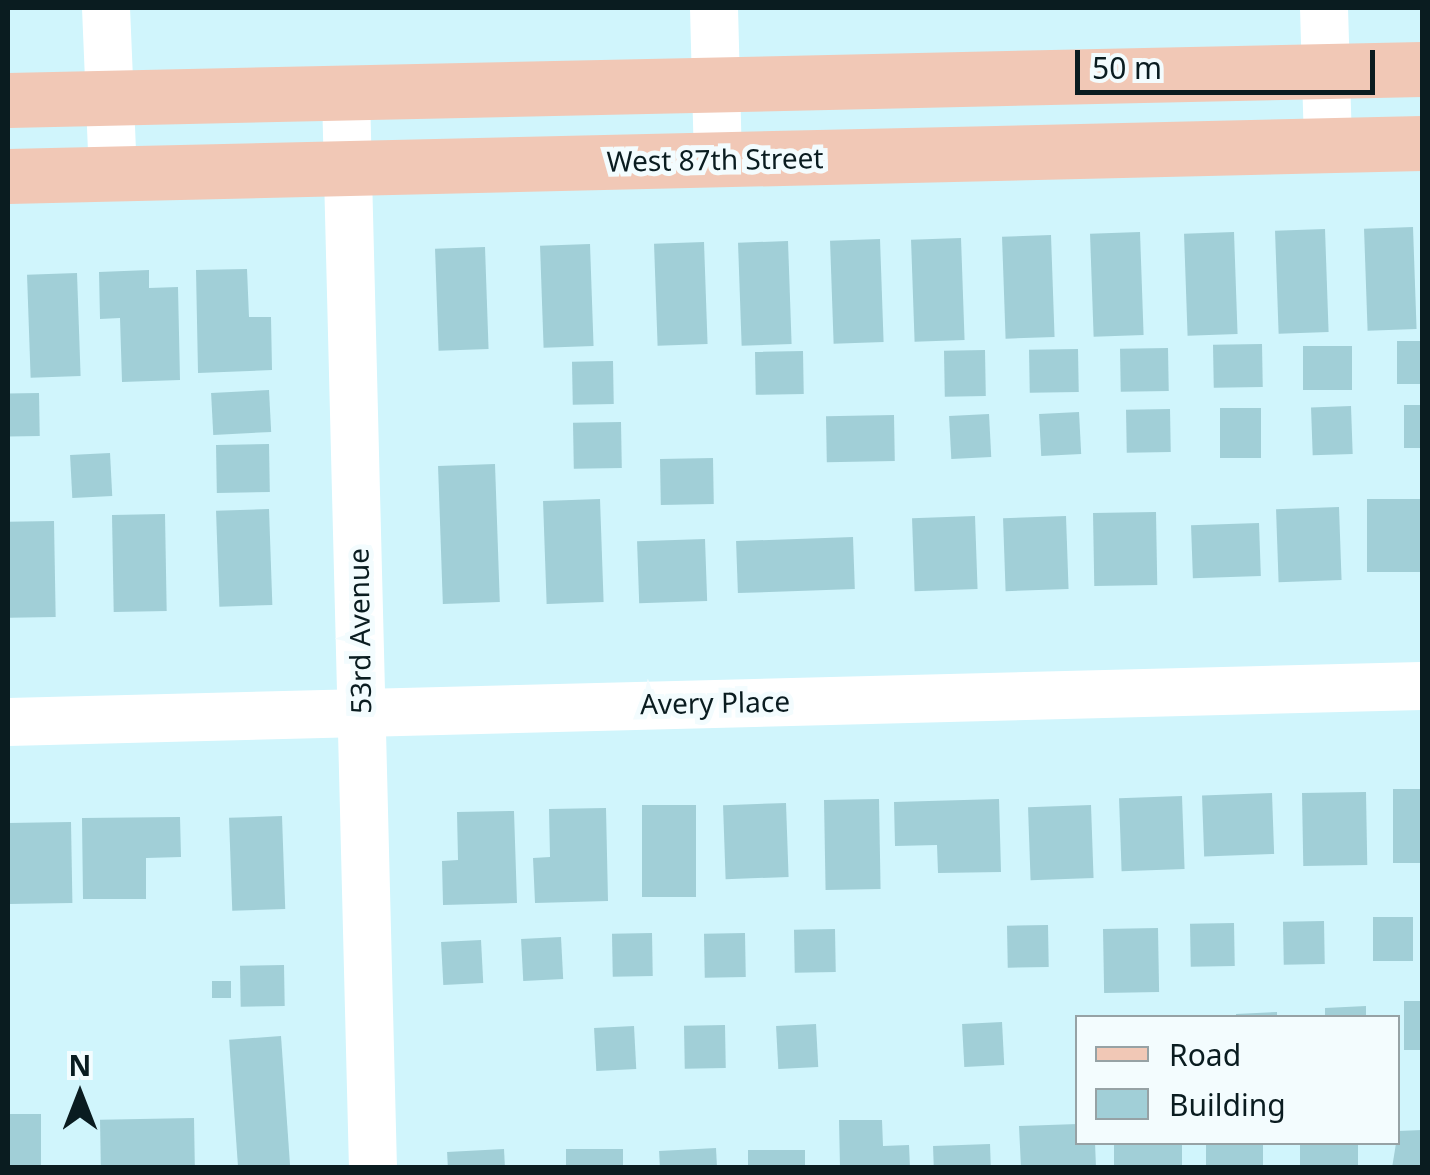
<!DOCTYPE html>
<html>
<head>
<meta charset="utf-8">
<style>
  body { margin:0 }
  #map { position:relative; width:1430px; height:1175px; overflow:hidden; background:#d0f5fc; font-family:"Noto Sans",sans-serif }
  div>[style] { position:absolute }
  .building>* { inset:0; background:#a1cfd7; transform-origin:0 0 }
  .minor>* { height:48px; margin:-24px; padding:0 24px; transform-origin:24px; border-radius:24px; background:#fff }
  .major>* { height:55px; margin:-27.5px; padding:0 27.5px; transform-origin:27.5px; border-radius:27.5px; background:#f1c8b6 }
  span { translate:-50% -50%; white-space:nowrap; text-align:center; line-height:1.15; -webkit-text-stroke:10px #f3fcfe; paint-order:stroke }
  .street-label { font-size:28px; color:#0a1c20 }
  .frame { position:absolute; inset:0; border:10px solid #0a1c20; pointer-events:none }
  .legend { position:absolute; left:1075px; top:1015px; width:325px; height:130px; box-sizing:border-box; background:#f3fcfe; border:2px solid #96a2a5; margin:0; padding:12px 18px; list-style:none; font-size:30px; color:#0a1c20 }
  .legend li { display:flex; align-items:center; gap:20px; height:50px }
  .legend b { width:50px; border:2px solid #96a2a5 }
  .north { position:absolute; left:30px; top:1045px; width:100px; height:100px; -webkit-text-stroke:8px #f3fcfe; paint-order:stroke; rotate:0deg; font-size:28px; font-weight:700; line-height:40px; text-align:center; color:#0a1c20 }
  .north::after { content:''; display:block; margin:auto; width:35px; height:45px; background:#0a1c20; clip-path:polygon(50% 0,100% 100%,50% 72%,0 100%) }
  .scale { position:absolute; left:1075px; top:50px; width:300px; height:45px; box-sizing:border-box; border:5px solid #0a1c20; border-top:0; padding-left:12px; font-size:30px; line-height:35px; white-space:nowrap; color:#0a1c20; -webkit-text-stroke:8px #f3fcfe; paint-order:stroke }
</style>
</head>
<body>
<div id="map">
  <div class="building">
    <div style="left:1413px;top:227px;width:102px;height:49px;rotate:88deg"></div>
    <div style="left:1325px;top:229px;width:103px;height:50px;rotate:88deg"></div>
    <div style="left:1140px;top:232px;width:103px;height:50px;rotate:88deg"></div>
    <div style="left:1234px;top:232px;width:102px;height:50px;rotate:88deg"></div>
    <div style="left:1051px;top:235px;width:102px;height:49px;rotate:88deg"></div>
    <div style="left:961px;top:238px;width:102px;height:50px;rotate:88deg"></div>
    <div style="left:880px;top:239px;width:103px;height:50px;rotate:88deg"></div>
    <div style="left:788px;top:241px;width:103px;height:50px;rotate:88deg"></div>
    <div style="left:704px;top:242px;width:102px;height:50px;rotate:88deg"></div>
    <div style="left:590px;top:244px;width:102px;height:50px;rotate:88deg"></div>
    <div style="left:485px;top:247px;width:102px;height:50px;rotate:88deg"></div>
    <div style="clip-path:polygon(247px 269px,249px 317px,271px 317px,272px 370px,198px 373px,196px 270px)"></div>
    <div style="clip-path:polygon(149px 270px,149px 288px,178px 287px,180px 380px,122px 382px,120px 318px,100px 319px,99px 272px)"></div>
    <div style="left:77px;top:273px;width:103px;height:50px;rotate:88deg"></div>
    <div style="left:1397px;top:341px;width:25px;height:43px"></div>
    <div style="left:1262px;top:344px;width:43px;height:49px;rotate:89deg"></div>
    <div style="left:1303px;top:346px;width:49px;height:44px"></div>
    <div style="left:1168px;top:348px;width:43px;height:48px;rotate:89deg"></div>
    <div style="left:1078px;top:349px;width:43px;height:49px;rotate:89deg"></div>
    <div style="left:985px;top:350px;width:46px;height:41px;rotate:89deg"></div>
    <div style="left:803px;top:351px;width:43px;height:48px;rotate:89deg"></div>
    <div style="left:613px;top:361px;width:43px;height:41px;rotate:89deg"></div>
    <div style="left:269px;top:390px;width:42px;height:58px;rotate:87deg"></div>
    <div style="left:39px;top:393px;width:43px;height:31px;rotate:89deg"></div>
    <div style="left:1422px;top:405px;width:43px;height:18px;rotate:90deg"></div>
    <div style="left:1351px;top:406px;width:48px;height:40px;rotate:88deg"></div>
    <div style="left:1220px;top:408px;width:41px;height:50px"></div>
    <div style="left:1170px;top:409px;width:43px;height:44px;rotate:89deg"></div>
    <div style="left:1079px;top:412px;width:42px;height:40px;rotate:87deg"></div>
    <div style="left:989px;top:414px;width:43px;height:40px;rotate:87deg"></div>
    <div style="left:894px;top:415px;width:46px;height:68px;rotate:89deg"></div>
    <div style="left:621px;top:422px;width:46px;height:48px;rotate:89deg"></div>
    <div style="left:269px;top:444px;width:48px;height:53px;rotate:89deg"></div>
    <div style="left:110px;top:453px;width:43px;height:40px;rotate:87deg"></div>
    <div style="left:713px;top:458px;width:46px;height:53px;rotate:89deg"></div>
    <div style="left:495px;top:464px;width:138px;height:57px;rotate:88deg"></div>
    <div style="left:600px;top:499px;width:103px;height:57px;rotate:88deg"></div>
    <div style="left:1422px;top:499px;width:73px;height:55px;rotate:90deg"></div>
    <div style="left:1339px;top:507px;width:73px;height:63px;rotate:88deg"></div>
    <div style="left:269px;top:509px;width:96px;height:53px;rotate:88deg"></div>
    <div style="left:1156px;top:512px;width:73px;height:63px;rotate:89deg"></div>
    <div style="left:165px;top:514px;width:97px;height:53px;rotate:89deg"></div>
    <div style="left:975px;top:516px;width:73px;height:63px;rotate:88deg"></div>
    <div style="left:1066px;top:516px;width:73px;height:63px;rotate:88deg"></div>
    <div style="left:54px;top:521px;width:96px;height:46px;rotate:89deg"></div>
    <div style="left:1259px;top:523px;width:53px;height:68px;rotate:88deg"></div>
    <div style="left:853px;top:537px;width:52px;height:117px;rotate:88deg"></div>
    <div style="left:705px;top:539px;width:62px;height:68px;rotate:88deg"></div>
    <div style="left:1393px;top:789px;width:29px;height:74px"></div>
    <div style="left:1366px;top:792px;width:73px;height:64px;rotate:89deg"></div>
    <div style="left:1272px;top:793px;width:61px;height:70px;rotate:88deg"></div>
    <div style="left:1182px;top:796px;width:73px;height:63px;rotate:88deg"></div>
    <div style="left:879px;top:799px;width:90px;height:55px;rotate:89deg"></div>
    <div style="clip-path:polygon(999px 799px,1001px 872px,938px 873px,937px 845px,895px 846px,894px 802px)"></div>
    <div style="left:786px;top:803px;width:74px;height:63px;rotate:88deg"></div>
    <div style="left:642px;top:805px;width:54px;height:92px"></div>
    <div style="left:1091px;top:805px;width:73px;height:63px;rotate:88deg"></div>
    <div style="clip-path:polygon(606px 808px,608px 901px,535px 903px,533px 858px,550px 857px,549px 809px)"></div>
    <div style="clip-path:polygon(514px 811px,517px 903px,443px 905px,442px 861px,458px 860px,457px 812px)"></div>
    <div style="left:282px;top:816px;width:93px;height:53px;rotate:88deg"></div>
    <div style="clip-path:polygon(180px 817px,181px 857px,146px 858px,146px 899px,83px 899px,82px 818px)"></div>
    <div style="left:71px;top:822px;width:81px;height:63px;rotate:89deg"></div>
    <div style="left:1373px;top:917px;width:40px;height:44px"></div>
    <div style="left:1324px;top:921px;width:43px;height:41px;rotate:89deg"></div>
    <div style="left:1234px;top:923px;width:43px;height:44px;rotate:89deg"></div>
    <div style="left:1048px;top:925px;width:42px;height:41px;rotate:89deg"></div>
    <div style="left:1158px;top:928px;width:64px;height:55px;rotate:89deg"></div>
    <div style="left:835px;top:929px;width:43px;height:41px;rotate:89deg"></div>
    <div style="left:652px;top:933px;width:43px;height:40px;rotate:89deg"></div>
    <div style="left:745px;top:933px;width:44px;height:41px;rotate:89deg"></div>
    <div style="left:561px;top:937px;width:42px;height:40px;rotate:87deg"></div>
    <div style="left:481px;top:940px;width:43px;height:40px;rotate:87deg"></div>
    <div style="left:284px;top:965px;width:41px;height:44px;rotate:89deg"></div>
    <div style="left:212px;top:981px;width:19px;height:17px"></div>
    <div style="left:1422px;top:1001px;width:49px;height:18px;rotate:90deg"></div>
    <div style="clip-path:polygon(1366px 1006px,1366px 1018px,1325px 1018px,1325px 1008px)"></div>
    <div style="clip-path:polygon(1277px 1012px,1277px 1018px,1236px 1018px,1236px 1014px)"></div>
    <div style="left:1002px;top:1022px;width:43px;height:40px;rotate:87deg"></div>
    <div style="left:816px;top:1024px;width:43px;height:40px;rotate:87deg"></div>
    <div style="left:725px;top:1025px;width:43px;height:41px;rotate:89deg"></div>
    <div style="left:634px;top:1026px;width:43px;height:40px;rotate:87deg"></div>
    <div style="left:281px;top:1036px;width:132px;height:52px;rotate:86deg"></div>
    <div style="left:8px;top:1114px;width:33px;height:54px"></div>
    <div style="left:194px;top:1118px;width:50px;height:94px;rotate:89deg"></div>
    <div style="clip-path:polygon(839px 1120px,882px 1120px,883px 1146px,909px 1145px,910px 1168px,840px 1168px)"></div>
    <div style="clip-path:polygon(1078px 1124px,1078px 1142px,1095px 1142px,1096px 1168px,1021px 1168px,1019px 1126px)"></div>
    <div style="clip-path:polygon(1422px 1130px,1422px 1168px,1392px 1168px,1398px 1131px)"></div>
    <div style="left:1114px;top:1142px;width:68px;height:26px"></div>
    <div style="left:1206px;top:1142px;width:57px;height:26px"></div>
    <div style="left:1300px;top:1142px;width:58px;height:26px"></div>
    <div style="left:990px;top:1144px;width:24px;height:57px;rotate:88deg"></div>
    <div style="left:716px;top:1148px;width:20px;height:57px;rotate:87deg"></div>
    <div style="left:504px;top:1149px;width:19px;height:57px;rotate:87deg"></div>
    <div style="left:623px;top:1149px;width:19px;height:57px;rotate:90deg"></div>
    <div style="left:805px;top:1150px;width:18px;height:57px;rotate:90deg"></div>
  </div>
  <div class="minor">
    <div style="left:106px;top:8px;width:165px;rotate:87.6deg"></div>
    <div style="left:714px;top:8px;width:151px;rotate:88.5deg"></div>
    <div style="left:1324px;top:8px;width:137px;rotate:88.3deg"></div>
    <div style="left:346px;top:95px;width:1073px;rotate:88.56deg"></div>
    <div style="left:8px;top:722px;width:1414px;rotate:-1.46deg"></div>
  </div>
  <div class="major">
    <div style="left:8px;top:100px;width:1414px;rotate:-1.26deg"></div>
    <div style="left:8px;top:176px;width:1414px;rotate:-1.34deg"></div>
  </div>
  <div class="street-label">
    <span style="left:715px;top:159px;rotate:-1deg">West 87th Street</span>
    <span style="left:359px;top:631px;rotate:-91deg">53rd Avenue</span>
    <span style="left:715px;top:702px;rotate:-1deg">Avery Place</span>
  </div>
  <div class="frame"></div>
  <ul class="legend">
  <li><b style="height:12px;background:#f1c8b6"></b>Road</li>
  <li><b style="height:28px;background:#a1cfd7"></b>Building</li>
  </ul>
  <div class="north">N</div>
  <div class="scale">50 m</div>
</div>
</body>
</html>
